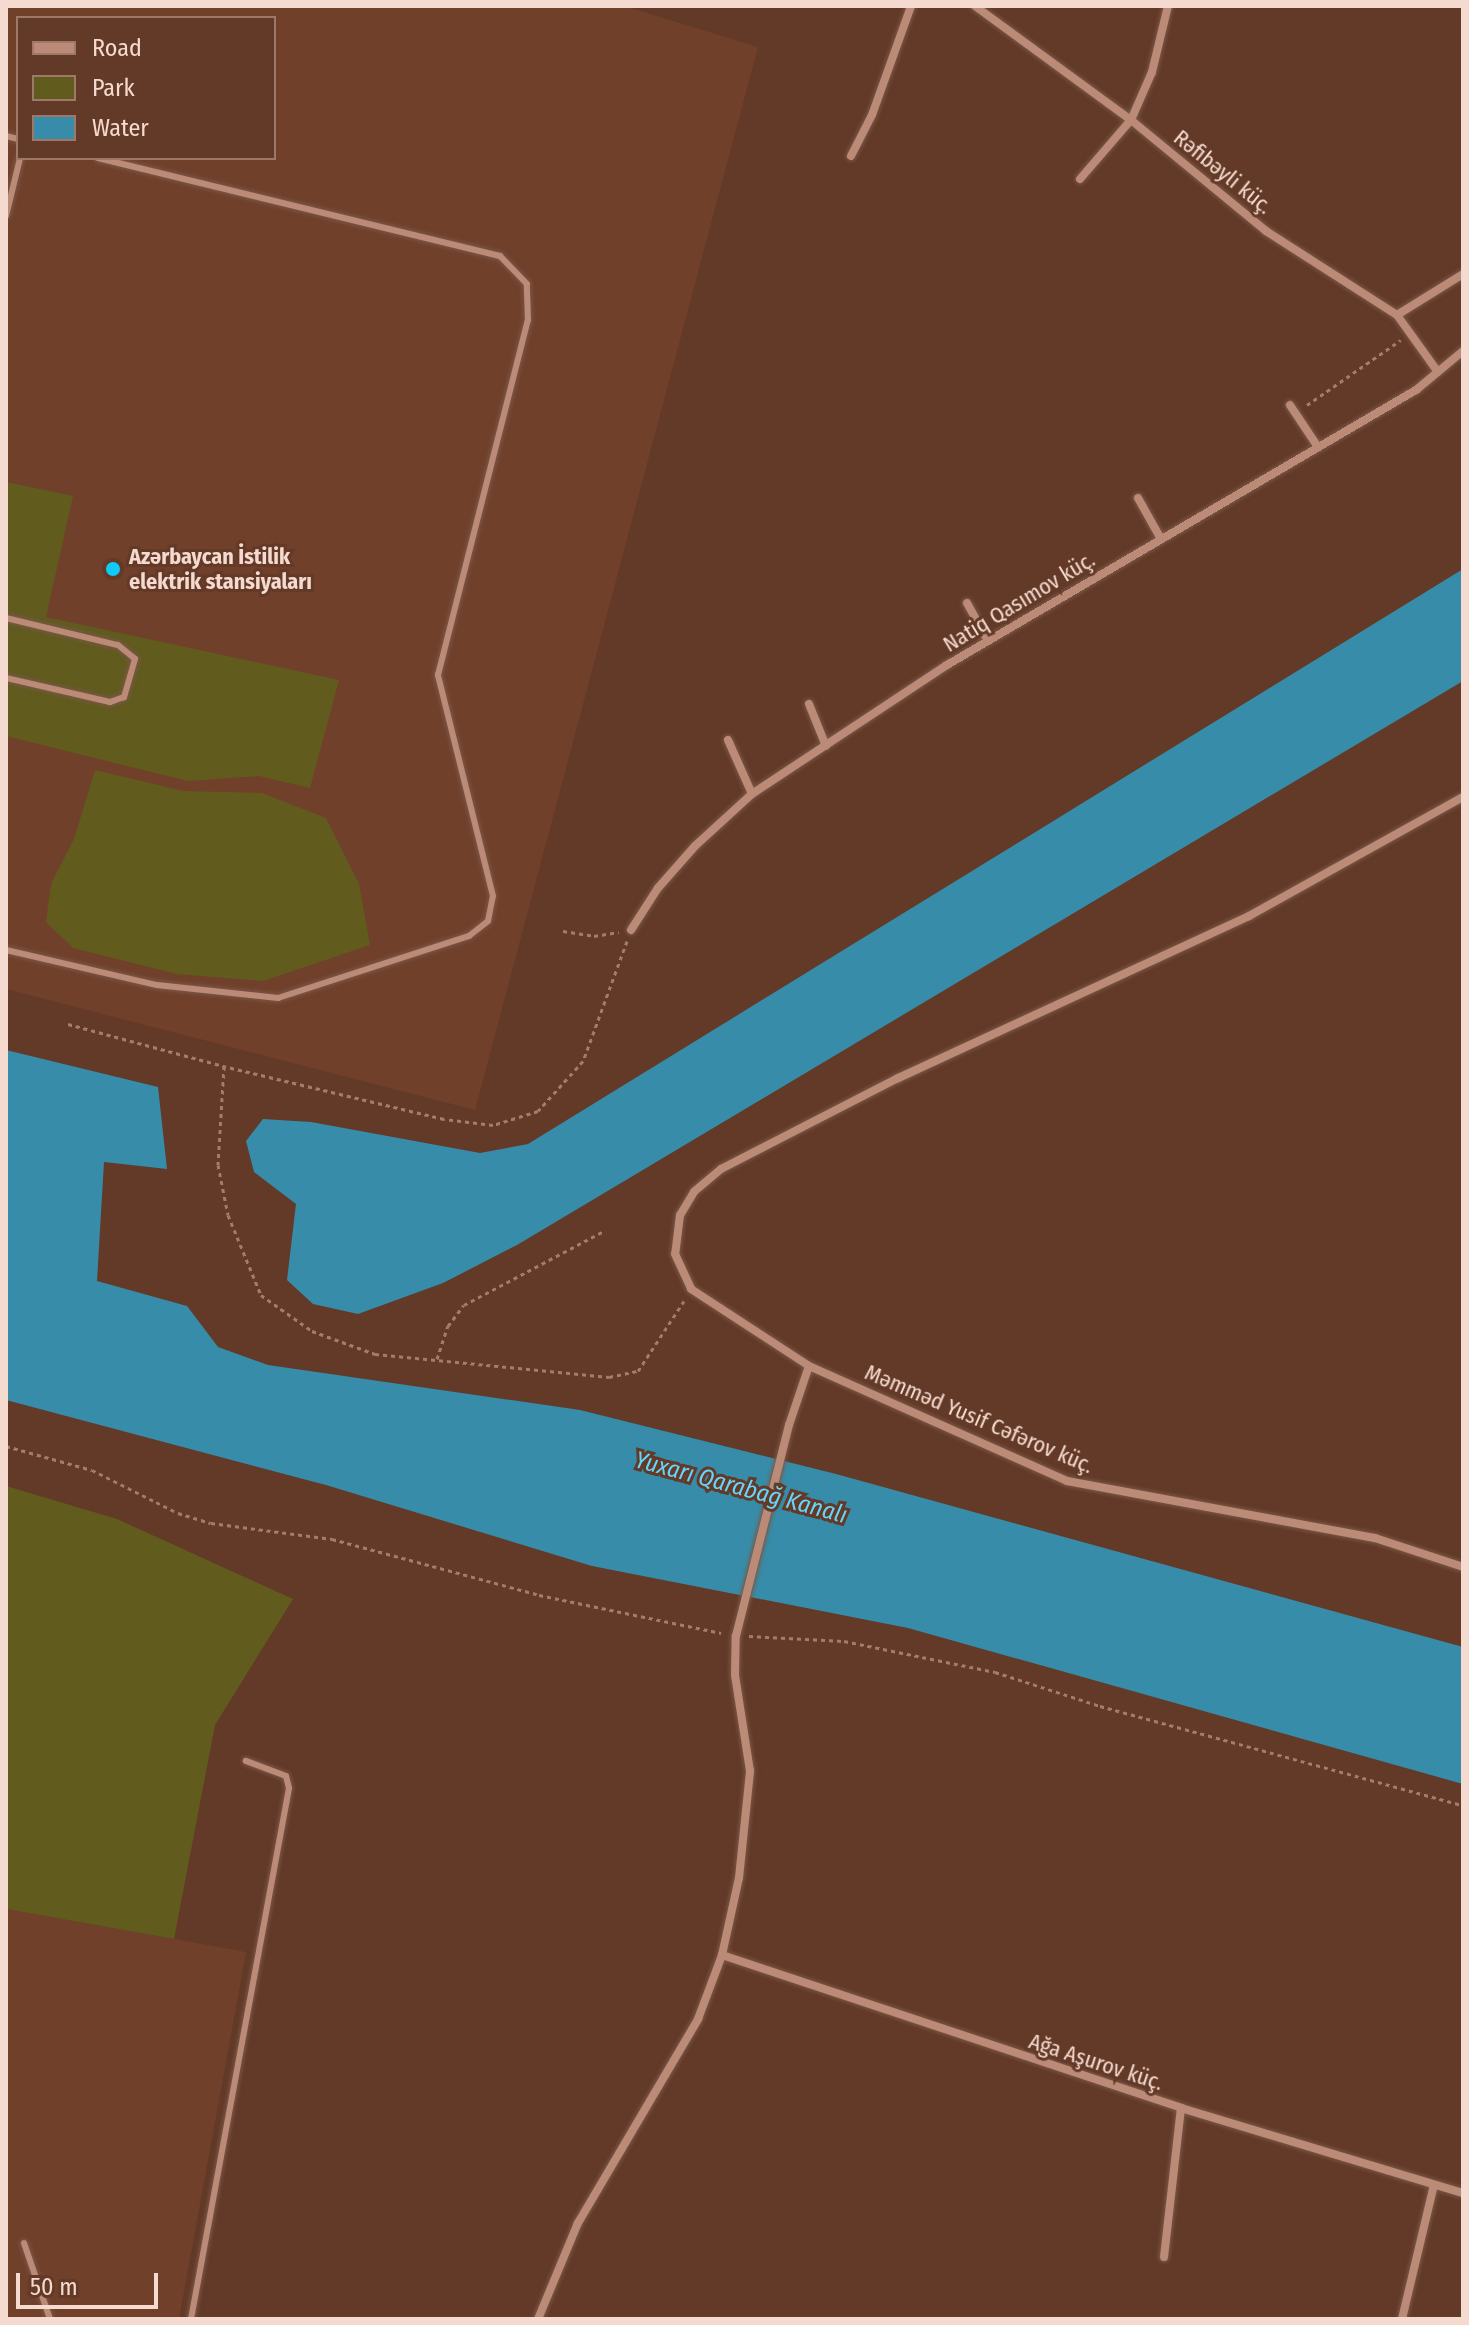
<!DOCTYPE html>
<html>
<head>
<meta charset="utf-8">
<style>
  body { margin:0 }
  #map { position:relative; width:1469px; height:2325px; overflow:hidden; background:#633927; font-family:"Fira Sans Condensed",sans-serif }
  div>[style] { position:absolute }
  .built>* { inset:0; background:#71402b }
  .green>* { inset:0; background:#615b1e }
  .water>* { inset:0; background:#378da9 }
  .path>* { height:3px; margin-top:-1.5px; transform-origin:0; background:repeating-linear-gradient(90deg,#a17d6e 0 4px,transparent 0 8px) }
  .roads { filter:drop-shadow(0 0 2px #7a5748) drop-shadow(0 0 2px #7a5748) }
  .service>* { height:6px; margin:-3px; padding:0 3px; transform-origin:3px; border-radius:3px; background:#bb8b77 }
  .minor>* { height:8px; margin:-4px; padding:0 4px; transform-origin:4px; border-radius:4px; background:#bb8b77 }
  .dots>* { width:22px; height:22px; translate:-50% -50%; box-sizing:border-box; border:4px solid #633927; border-radius:50% }
  span { translate:-50% -50%; white-space:nowrap; text-align:center; line-height:1.15; -webkit-text-stroke:6px #633927; paint-order:stroke }
  .street-label { font-size:22px; color:#f5dacf }
  .poi-label { font-size:22px; color:#f5dacf; font-weight:700 }
  .left { translate:0 -50%; text-align:left }
  .water-label { font-size:24px; color:#64d5fb; font-style:italic }
  .frame { position:absolute; inset:0; border:8px solid #f5dacf; pointer-events:none }
  .legend { position:absolute; left:16px; top:16px; width:260px; height:144px; box-sizing:border-box; background:#633927; border:2px solid #9d796a; margin:0; padding:10px 14px; list-style:none; font-size:24px; color:#f5dacf }
  .legend li { display:flex; align-items:center; gap:16px; height:40px }
  .legend b { width:40px; border:2px solid #9d796a }
  .scale { position:absolute; left:16px; top:2273px; width:142px; height:36px; box-sizing:border-box; border:4px solid #f5dacf; border-top:0; padding-left:10px; font-size:24px; line-height:28px; white-space:nowrap; color:#f5dacf; -webkit-text-stroke:6px #633927; paint-order:stroke }
</style>
</head>
<body>
<div id="map">
  <div class="built">
    <div style="clip-path:polygon(evenodd,6px 6px,624px 6px,758px 47px,475px 1110px,6px 989px,6px 6px,18px 18px,274px 18px,274px 158px,18px 158px,18px 18px)"></div>
    <div style="clip-path:polygon(6px 1909px,246px 1952px,179px 2319px,6px 2319px)"></div>
  </div>
  <div class="green">
    <div style="clip-path:polygon(6px 482px,73px 496px,46px 617px,339px 680px,310px 788px,259px 776px,188px 781px,6px 736px)"></div>
    <div style="clip-path:polygon(95px 770px,183px 791px,262px 793px,326px 818px,359px 884px,370px 945px,263px 981px,177px 974px,73px 948px,46px 922px,51px 884px,74px 839px)"></div>
    <div style="clip-path:polygon(6px 1486px,117px 1519px,293px 1599px,215px 1725px,174px 1939px,6px 1909px)"></div>
  </div>
  <div class="water">
    <div style="clip-path:polygon(1463px 569px,1463px 681px,517px 1245px,443px 1283px,358px 1314px,313px 1304px,287px 1280px,296px 1204px,254px 1172px,246px 1141px,263px 1119px,311px 1122px,480px 1153px,528px 1144px)"></div>
    <div style="clip-path:polygon(6px 1050px,158px 1087px,167px 1169px,104px 1162px,97px 1281px,187px 1306px,218px 1347px,268px 1365px,580px 1410px,836px 1474px,1463px 1647px,1463px 1784px,908px 1628px,592px 1566px,326px 1485px,6px 1400px)"></div>
  </div>
  <div class="path">
    <div style="left:1307px;top:405px;width:114px;rotate:-34.7deg"></div>
    <div style="left:563px;top:931px;width:31px;rotate:9deg"></div>
    <div style="left:594px;top:936px;width:25px;rotate:-9deg"></div>
    <div style="left:627px;top:941px;width:128px;rotate:110.1deg"></div>
    <div style="left:583px;top:1061px;width:67px;rotate:132deg"></div>
    <div style="left:538px;top:1111px;width:47px;rotate:162.7deg"></div>
    <div style="left:493px;top:1125px;width:49px;rotate:-173deg"></div>
    <div style="left:444px;top:1119px;width:226px;rotate:-166.5deg"></div>
    <div style="left:224px;top:1066px;width:99px;rotate:93.5deg"></div>
    <div style="left:218px;top:1165px;width:51px;rotate:78.7deg"></div>
    <div style="left:228px;top:1215px;width:87px;rotate:67.6deg"></div>
    <div style="left:261px;top:1295px;width:62px;rotate:35.2deg"></div>
    <div style="left:312px;top:1331px;width:67px;rotate:20.1deg"></div>
    <div style="left:375px;top:1354px;width:235px;rotate:5.6deg"></div>
    <div style="left:609px;top:1377px;width:30px;rotate:-12deg"></div>
    <div style="left:638px;top:1371px;width:84px;rotate:-56.7deg"></div>
    <div style="left:68px;top:1024px;width:162px;rotate:15.1deg"></div>
    <div style="left:437px;top:1359px;width:35px;rotate:-72deg"></div>
    <div style="left:448px;top:1326px;width:26px;rotate:-53deg"></div>
    <div style="left:464px;top:1305px;width:158px;rotate:-27.9deg"></div>
    <div style="left:6px;top:1446px;width:89px;rotate:15.6deg"></div>
    <div style="left:92px;top:1470px;width:96px;rotate:26.6deg"></div>
    <div style="left:178px;top:1513px;width:34px;rotate:17deg"></div>
    <div style="left:211px;top:1523px;width:122px;rotate:7.5deg"></div>
    <div style="left:332px;top:1539px;width:214px;rotate:15.1deg"></div>
    <div style="left:539px;top:1595px;width:186px;rotate:11.8deg"></div>
    <div style="left:749px;top:1636px;width:95px;rotate:3deg"></div>
    <div style="left:844px;top:1641px;width:154px;rotate:11.6deg"></div>
    <div style="left:995px;top:1672px;width:110px;rotate:17.9deg"></div>
    <div style="left:1100px;top:1706px;width:376px;rotate:15.3deg"></div>
  </div>
  <div class="roads">
    <div class="service">
      <div style="left:6px;top:136px;width:12px;rotate:14deg"></div>
      <div style="left:6px;top:216px;width:60px;rotate:-76.4deg"></div>
      <div style="left:6px;top:618px;width:115px;rotate:13.6deg"></div>
      <div style="left:118px;top:645px;width:22px;rotate:39deg"></div>
      <div style="left:135px;top:659px;width:40px;rotate:106deg"></div>
      <div style="left:124px;top:697px;width:15px;rotate:160deg"></div>
      <div style="left:110px;top:702px;width:107px;rotate:-167deg"></div>
      <div style="left:6px;top:950px;width:155px;rotate:13.1deg"></div>
      <div style="left:157px;top:985px;width:122px;rotate:6.1deg"></div>
      <div style="left:278px;top:998px;width:201px;rotate:-18deg"></div>
      <div style="left:469px;top:936px;width:24px;rotate:-38deg"></div>
      <div style="left:488px;top:921px;width:25px;rotate:-79deg"></div>
      <div style="left:493px;top:896px;width:228px;rotate:-104deg"></div>
      <div style="left:438px;top:675px;width:366px;rotate:-75.8deg"></div>
      <div style="left:528px;top:320px;width:36px;rotate:-92deg"></div>
      <div style="left:527px;top:284px;width:39px;rotate:-134deg"></div>
      <div style="left:500px;top:256px;width:414px;rotate:-166.3deg"></div>
      <div style="left:24px;top:2243px;width:80px;rotate:71.1deg"></div>
      <div style="left:191px;top:2319px;width:540px;rotate:-79.54deg"></div>
      <div style="left:289px;top:1788px;width:12px;rotate:-104deg"></div>
      <div style="left:286px;top:1776px;width:43px;rotate:-159.4deg"></div>
    </div>
    <div class="minor">
      <div style="left:975px;top:6px;width:193px;rotate:36.2deg"></div>
      <div style="left:1131px;top:120px;width:175px;rotate:39.4deg"></div>
      <div style="left:1266px;top:231px;width:156px;rotate:32.7deg"></div>
      <div style="left:1397px;top:315px;width:70px;rotate:54.3deg"></div>
      <div style="left:851px;top:156px;width:46px;rotate:-62.9deg"></div>
      <div style="left:872px;top:115px;width:116px;rotate:-70.3deg"></div>
      <div style="left:1080px;top:179px;width:78px;rotate:-49.2deg"></div>
      <div style="left:1131px;top:120px;width:52px;rotate:-66.4deg"></div>
      <div style="left:1152px;top:72px;width:68px;rotate:-76.4deg"></div>
      <div style="left:1397px;top:315px;width:78px;rotate:-31.8deg"></div>
      <div style="left:1290px;top:405px;width:50px;rotate:56.3deg"></div>
      <div style="left:1138px;top:498px;width:47px;rotate:60.7deg"></div>
      <div style="left:967px;top:603px;width:43px;rotate:61.1deg"></div>
      <div style="left:809px;top:704px;width:45px;rotate:68deg"></div>
      <div style="left:728px;top:740px;width:59px;rotate:66deg"></div>
      <div style="left:1463px;top:797px;width:245px;rotate:150.9deg"></div>
      <div style="left:1249px;top:916px;width:387px;rotate:155.2deg"></div>
      <div style="left:898px;top:1078px;width:199px;rotate:152.8deg"></div>
      <div style="left:721px;top:1169px;width:35px;rotate:140deg"></div>
      <div style="left:694px;top:1192px;width:27px;rotate:121deg"></div>
      <div style="left:680px;top:1215px;width:39px;rotate:97deg"></div>
      <div style="left:675px;top:1254px;width:38px;rotate:65deg"></div>
      <div style="left:691px;top:1289px;width:141px;rotate:33.1deg"></div>
      <div style="left:809px;top:1366px;width:282px;rotate:24deg"></div>
      <div style="left:1067px;top:1481px;width:313px;rotate:10.5deg"></div>
      <div style="left:1375px;top:1538px;width:93px;rotate:18.2deg"></div>
      <div style="left:631px;top:930px;width:50px;rotate:-57.3deg"></div>
      <div style="left:658px;top:888px;width:56px;rotate:-48.6deg"></div>
      <div style="left:695px;top:846px;width:77px;rotate:-42.4deg"></div>
      <div style="left:752px;top:794px;width:234px;rotate:-33.5deg"></div>
      <div style="left:947px;top:665px;width:544px;rotate:-30.39deg"></div>
      <div style="left:1416px;top:390px;width:61px;rotate:-39.7deg"></div>
      <div style="left:722px;top:1955px;width:484px;rotate:18.4deg"></div>
      <div style="left:1181px;top:2108px;width:295px;rotate:16.8deg"></div>
      <div style="left:1164px;top:2257px;width:150px;rotate:-83.5deg"></div>
      <div style="left:538px;top:2319px;width:104px;rotate:-67.4deg"></div>
      <div style="left:578px;top:2223px;width:237px;rotate:-59.5deg"></div>
      <div style="left:698px;top:2019px;width:68px;rotate:-69.4deg"></div>
      <div style="left:722px;top:1955px;width:79px;rotate:-77.6deg"></div>
      <div style="left:739px;top:1878px;width:108px;rotate:-84.1deg"></div>
      <div style="left:750px;top:1771px;width:97px;rotate:-98.9deg"></div>
      <div style="left:735px;top:1675px;width:39px;rotate:-89deg"></div>
      <div style="left:736px;top:1636px;width:218px;rotate:-75.9deg"></div>
      <div style="left:789px;top:1425px;width:62px;rotate:-71.3deg"></div>
      <div style="left:1402px;top:2319px;width:138px;rotate:-76.6deg"></div>
    </div>
  </div>
  <div class="dots">
    <div style="left:113px;top:569px;background:#10cafa"></div>
  </div>
  <div class="street-label">
    <span style="left:1223px;top:172px;rotate:39deg">Rəfibəyli küç.</span>
    <span style="left:1019px;top:602px;rotate:-31deg">Natiq Qasımov küç.</span>
    <span style="left:979px;top:1419px;rotate:23deg">Məmməd Yusif Cəfərov küç.</span>
    <span style="left:1096px;top:2062px;rotate:18deg">Ağa Aşurov küç.</span>
  </div>
  <div class="poi-label">
    <span class="left" style="left:129px;top:569px">Azərbaycan İstilik<br>elektrik stansiyaları</span>
  </div>
  <div class="water-label">
    <span style="left:741px;top:1488px;rotate:15deg">Yuxarı Qarabağ Kanalı</span>
  </div>
  <div class="frame"></div>
  <ul class="legend">
  <li><b style="height:10px;background:#bb8b77"></b>Road</li>
  <li><b style="height:22px;background:#615b1e"></b>Park</li>
  <li><b style="height:22px;background:#378da9"></b>Water</li>
  </ul>
  <div class="scale">50 m</div>
</div>
</body>
</html>
